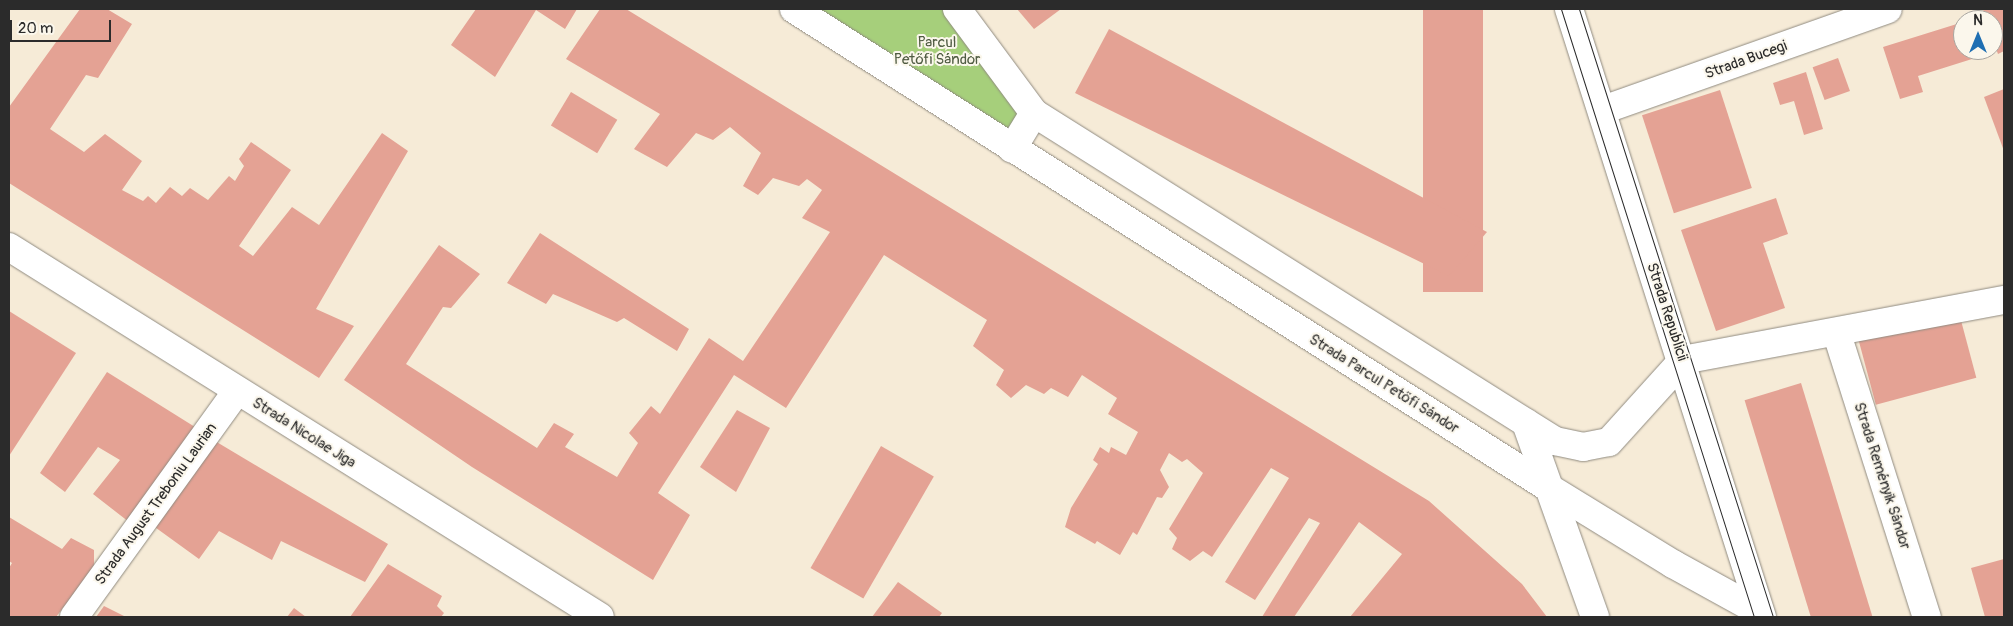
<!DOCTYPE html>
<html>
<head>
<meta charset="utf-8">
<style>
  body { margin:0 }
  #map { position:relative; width:2013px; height:626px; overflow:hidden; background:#f6ebd7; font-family:Pangolin,sans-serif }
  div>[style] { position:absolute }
  .green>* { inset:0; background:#a6cf7b }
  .building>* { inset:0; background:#e4a294; transform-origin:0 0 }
  .roads { filter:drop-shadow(0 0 1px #908b81) drop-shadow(0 0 1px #908b81) }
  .minor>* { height:28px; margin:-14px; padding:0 14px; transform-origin:14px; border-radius:14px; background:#fff }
  .primary>* { height:28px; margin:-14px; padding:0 14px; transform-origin:14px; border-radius:14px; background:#fff }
  .tram>* { height:1px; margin:-0.5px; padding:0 0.5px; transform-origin:0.5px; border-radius:0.5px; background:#2b2b2b }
  span { translate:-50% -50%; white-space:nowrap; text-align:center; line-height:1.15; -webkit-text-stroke:4px #fbf7ec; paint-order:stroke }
  .park-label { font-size:15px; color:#505c43 }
  .street-label { font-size:15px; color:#2b2b2b }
  .frame { position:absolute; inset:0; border:10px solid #2b2b2b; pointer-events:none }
  .north { position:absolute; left:1953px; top:10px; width:50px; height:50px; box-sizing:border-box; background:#fbf7ec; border:1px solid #a8a59f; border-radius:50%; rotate:0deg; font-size:14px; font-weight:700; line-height:20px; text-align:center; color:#2b2b2b }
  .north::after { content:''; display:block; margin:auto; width:18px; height:22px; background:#1f6fb2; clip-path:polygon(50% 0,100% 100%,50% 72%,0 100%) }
  .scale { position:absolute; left:10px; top:20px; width:101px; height:22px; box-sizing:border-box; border:2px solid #2b2b2b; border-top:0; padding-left:6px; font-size:15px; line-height:18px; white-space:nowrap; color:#2b2b2b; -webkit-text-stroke:4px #fbf7ec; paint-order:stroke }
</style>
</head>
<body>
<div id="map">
  <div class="green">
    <div style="clip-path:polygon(792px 9px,959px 9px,1034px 113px,1012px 149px)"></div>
  </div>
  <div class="building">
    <div style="clip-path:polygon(80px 9px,107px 9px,132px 24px,98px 78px,86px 75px,50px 129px,84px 152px,105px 134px,142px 161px,122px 190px,143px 201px,148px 196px,156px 203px,170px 187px,182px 196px,190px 188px,208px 200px,229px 176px,235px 181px,244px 166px,239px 159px,251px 142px,291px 170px,239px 246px,253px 256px,292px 207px,319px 225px,382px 133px,408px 151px,316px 309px,354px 326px,319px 378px,9px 183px,9px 107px)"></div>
    <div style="clip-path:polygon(476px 9px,577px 9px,565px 29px,536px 10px,495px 77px,451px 45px)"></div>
    <div style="clip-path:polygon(600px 9px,626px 9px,1429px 501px,1522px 584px,1547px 617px,1350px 617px,1402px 554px,1359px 522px,1294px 617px,1262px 617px,1320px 523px,1309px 518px,1255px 600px,1225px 582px,1289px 478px,1271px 468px,1212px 557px,1203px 551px,1190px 561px,1172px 549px,1177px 538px,1169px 529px,1203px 473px,1187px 459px,1182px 462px,1169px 453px,1160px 470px,1169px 487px,1162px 498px,1157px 497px,1137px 535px,1133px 532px,1120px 555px,1097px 541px,1095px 544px,1065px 527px,1071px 508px,1098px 464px,1093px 460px,1100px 447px,1109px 453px,1111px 447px,1126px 455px,1138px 432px,1108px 414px,1117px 398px,1082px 375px,1068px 397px,1051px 388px,1044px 394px,1026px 385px,1011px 398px,996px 385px,1004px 370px,973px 346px,987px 320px,884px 255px,786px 408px,734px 375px,658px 493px,690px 515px,653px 580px,472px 467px,344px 380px,439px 245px,480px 274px,451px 308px,443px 307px,406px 364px,537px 448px,554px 423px,574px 434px,565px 447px,617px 477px,638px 443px,629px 433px,651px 406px,660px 414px,709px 338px,743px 361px,830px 232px,802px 218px,822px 190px,807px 179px,799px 186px,773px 178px,758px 195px,743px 186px,761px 153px,730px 127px,713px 140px,696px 133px,667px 167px,634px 149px,660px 114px,566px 59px)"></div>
    <div style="clip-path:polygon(1017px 9px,1061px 9px,1034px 29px)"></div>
    <div style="left:1423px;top:9px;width:60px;height:283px"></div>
    <div style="clip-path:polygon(1987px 9px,2004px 9px,2004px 51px,1998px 54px,1993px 41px,1993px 20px,1985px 20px,1982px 11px)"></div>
    <div style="clip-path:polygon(1960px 23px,1963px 50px,1969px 50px,1972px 59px,1918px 76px,1923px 92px,1900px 99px,1883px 47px)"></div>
    <div style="clip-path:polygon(1109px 29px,1487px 232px,1449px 276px,1075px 93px)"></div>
    <div style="left:1838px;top:58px;width:35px;height:27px;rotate:70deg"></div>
    <div style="clip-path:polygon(1806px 72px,1823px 129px,1804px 135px,1794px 101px,1780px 105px,1773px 83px)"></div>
    <div style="clip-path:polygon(2004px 89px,2004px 151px,1984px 97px)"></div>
    <div style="left:1720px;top:90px;width:103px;height:82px;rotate:72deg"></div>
    <div style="left:571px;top:92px;width:54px;height:39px;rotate:31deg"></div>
    <div style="clip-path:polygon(1776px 198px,1788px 234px,1763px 243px,1785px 308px,1716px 331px,1681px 230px)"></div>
    <div style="clip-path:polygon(540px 233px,689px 329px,677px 351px,624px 318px,617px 322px,553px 294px,546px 304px,507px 283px)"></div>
    <div style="clip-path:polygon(9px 311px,76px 353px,9px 456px)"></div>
    <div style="left:1959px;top:313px;width:67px;height:104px;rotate:75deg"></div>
    <div style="clip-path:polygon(107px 372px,195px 427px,129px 522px,93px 494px,120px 460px,98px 447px,65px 492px,40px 473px)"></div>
    <div style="left:1801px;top:383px;width:245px;height:59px;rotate:73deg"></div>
    <div style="clip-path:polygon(737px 410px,770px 428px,736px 492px,700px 467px)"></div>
    <div style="clip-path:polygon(215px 441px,388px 544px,365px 582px,281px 541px,272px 560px,219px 531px,199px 559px,152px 525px)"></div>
    <div style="left:881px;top:446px;width:61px;height:141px;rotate:30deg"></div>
    <div style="clip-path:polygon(9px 517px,62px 549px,71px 538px,94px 550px,94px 568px,56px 617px,9px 617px,9px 568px,12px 563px,9px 561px)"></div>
    <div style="clip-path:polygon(2004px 559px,2004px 617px,1985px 617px,1971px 568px)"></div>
    <div style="clip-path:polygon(388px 564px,442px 596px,437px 606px,444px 613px,441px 617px,350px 617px)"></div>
    <div style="clip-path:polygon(898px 582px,942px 613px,939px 617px,872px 617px)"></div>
    <div style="clip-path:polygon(104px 606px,126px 617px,96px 617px)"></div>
    <div style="clip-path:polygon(294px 608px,306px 617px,287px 617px)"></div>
  </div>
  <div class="roads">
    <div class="minor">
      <div style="left:957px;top:9px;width:129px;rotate:53.5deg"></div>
      <div style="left:1034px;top:113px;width:42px;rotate:121.4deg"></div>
      <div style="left:1603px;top:110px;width:302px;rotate:-19.5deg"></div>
      <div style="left:1034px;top:113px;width:616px;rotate:32.19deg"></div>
      <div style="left:1555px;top:441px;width:29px;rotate:12deg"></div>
      <div style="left:1583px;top:447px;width:26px;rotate:-11deg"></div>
      <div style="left:1609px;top:442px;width:110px;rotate:-47.9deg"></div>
      <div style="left:1683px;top:360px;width:327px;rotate:-10.6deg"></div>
      <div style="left:9px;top:247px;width:697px;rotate:32.05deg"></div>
      <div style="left:1837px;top:334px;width:297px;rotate:72.4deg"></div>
      <div style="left:1526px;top:423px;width:206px;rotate:70.4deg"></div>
      <div style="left:74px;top:617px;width:279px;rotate:-54.2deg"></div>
    </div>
    <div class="primary">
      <div style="left:794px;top:9px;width:894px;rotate:32.39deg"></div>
      <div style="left:1549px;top:488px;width:145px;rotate:31.5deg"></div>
      <div style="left:1673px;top:564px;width:99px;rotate:28.9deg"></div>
      <div style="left:1569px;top:9px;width:638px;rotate:72.39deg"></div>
    </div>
  </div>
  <div class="tram">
    <div style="left:1561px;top:9px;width:638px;rotate:72.39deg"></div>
    <div style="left:1579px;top:9px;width:638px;rotate:72.3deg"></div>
  </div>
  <div class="park-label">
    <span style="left:937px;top:51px">Parcul<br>Petőfi Sándor</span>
  </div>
  <div class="street-label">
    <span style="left:1746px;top:60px;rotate:-20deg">Strada Bucegi</span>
    <span style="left:1667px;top:312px;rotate:72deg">Strada Republicii</span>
    <span style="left:1384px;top:384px;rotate:32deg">Strada Parcul Petőfi Sándor</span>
    <span style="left:304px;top:433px;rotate:32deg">Strada Nicolae Jiga</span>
    <span style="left:1882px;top:476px;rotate:72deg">Strada Reményik Sándor</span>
    <span style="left:156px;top:504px;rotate:-54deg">Strada August Treboniu Laurian</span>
  </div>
  <div class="frame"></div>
  <div class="north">N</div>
  <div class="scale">20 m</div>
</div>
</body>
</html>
